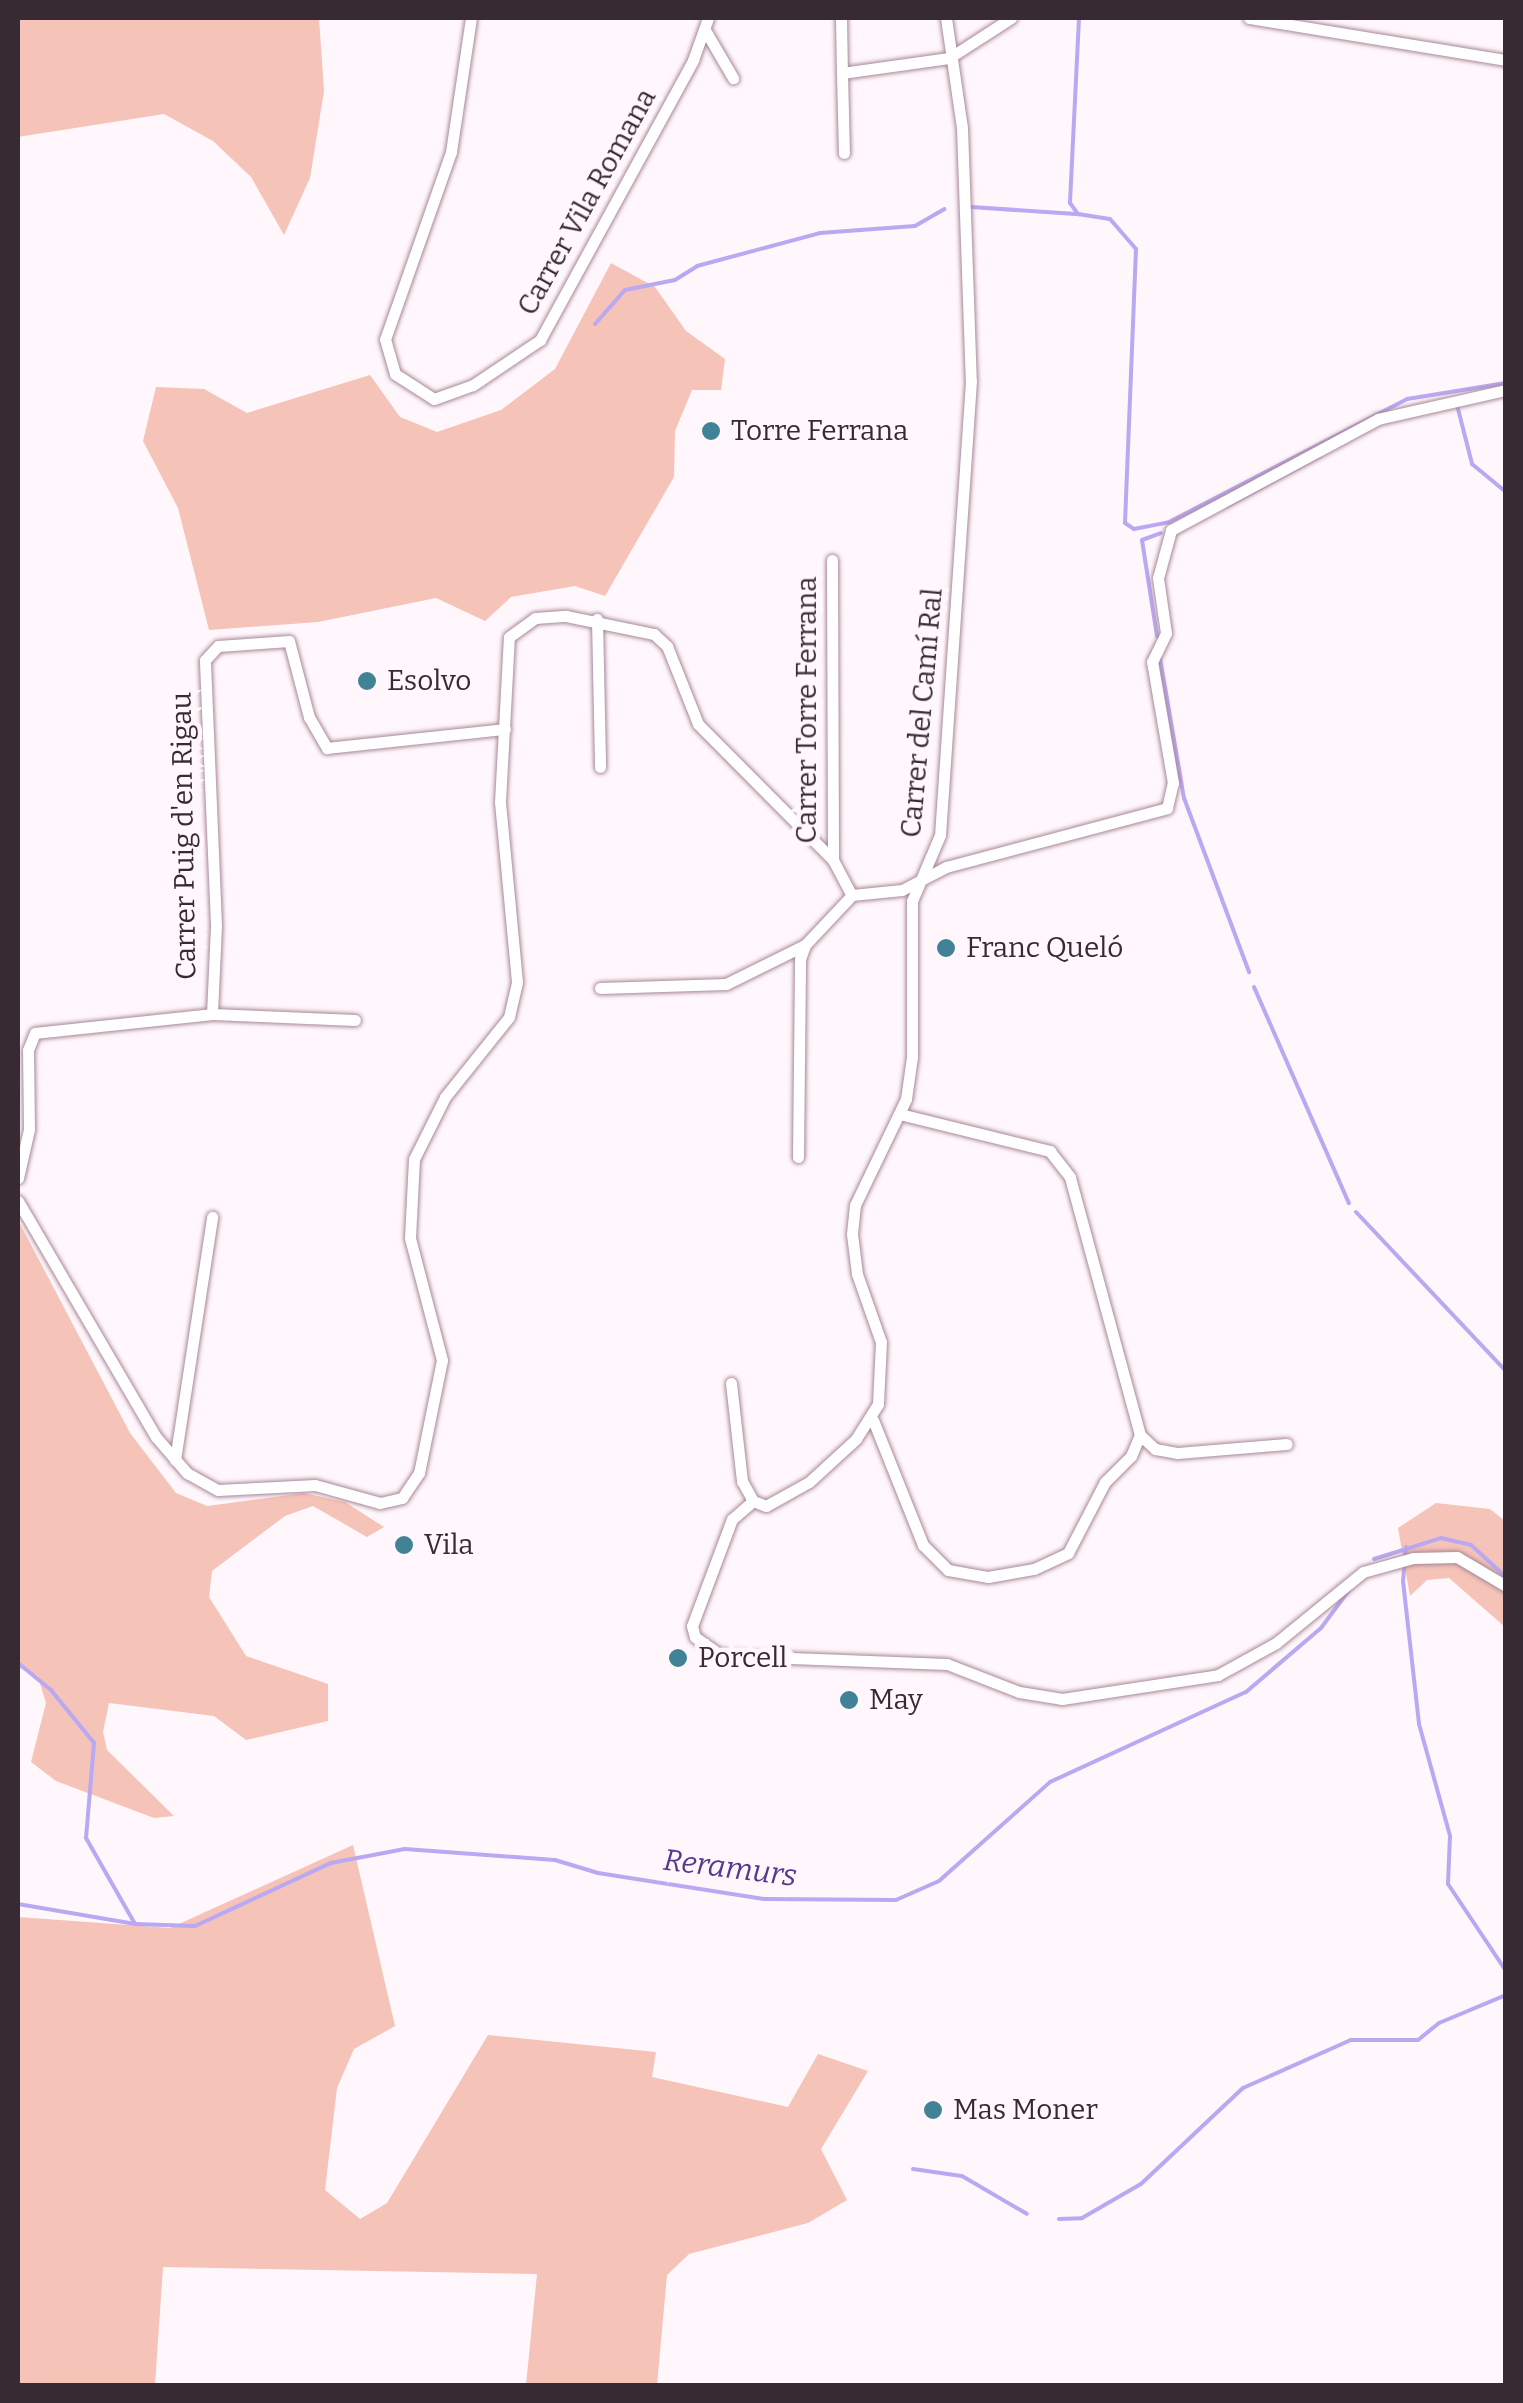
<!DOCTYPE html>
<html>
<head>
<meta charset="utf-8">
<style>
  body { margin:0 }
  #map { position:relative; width:1523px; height:2403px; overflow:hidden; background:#fff7fb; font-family:Bitter,serif }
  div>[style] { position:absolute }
  .green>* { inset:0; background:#f5c3b7 }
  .stream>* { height:4px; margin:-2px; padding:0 2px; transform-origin:2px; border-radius:2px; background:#b9a8f2 }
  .roads { filter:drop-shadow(0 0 2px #a9879a) drop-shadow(0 0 2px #a9879a) }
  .minor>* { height:11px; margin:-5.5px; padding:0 5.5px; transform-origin:5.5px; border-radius:5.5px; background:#fff }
  .dots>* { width:28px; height:28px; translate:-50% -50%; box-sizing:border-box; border:5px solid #fff7fb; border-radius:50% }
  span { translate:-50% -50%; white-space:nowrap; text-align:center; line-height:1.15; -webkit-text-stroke:9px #fff7fb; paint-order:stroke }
  .street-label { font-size:28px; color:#382a32 }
  .poi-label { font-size:28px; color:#382a32 }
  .left { translate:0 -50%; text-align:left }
  .water-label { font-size:30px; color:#553990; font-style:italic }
  .frame { position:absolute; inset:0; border:20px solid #382a32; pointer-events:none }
</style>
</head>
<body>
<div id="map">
  <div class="green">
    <div style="clip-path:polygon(18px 18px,319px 18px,324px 91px,310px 178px,284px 235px,251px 177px,213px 141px,164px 114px,18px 137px)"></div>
    <div style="clip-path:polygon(611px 263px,655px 287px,686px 331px,725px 359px,721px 390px,692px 390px,675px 431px,674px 477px,605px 596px,575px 586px,511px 597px,485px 621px,436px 598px,318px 622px,209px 630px,178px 508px,143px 441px,156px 387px,204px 389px,247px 413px,370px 375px,400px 417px,437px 432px,501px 410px,555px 369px)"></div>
    <div style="clip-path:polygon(18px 1220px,130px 1433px,176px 1493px,207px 1506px,304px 1493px,345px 1502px,384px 1527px,367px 1537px,313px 1506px,285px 1516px,212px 1571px,209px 1597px,246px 1656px,328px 1684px,328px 1721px,246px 1740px,214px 1716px,109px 1703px,103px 1732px,107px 1750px,174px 1816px,154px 1818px,56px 1781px,31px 1762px,46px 1703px,38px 1677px,18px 1667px)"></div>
    <div style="clip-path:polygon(1436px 1503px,1490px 1509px,1505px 1521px,1505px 1627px,1449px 1578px,1427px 1580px,1410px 1596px,1398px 1528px)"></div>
    <div style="clip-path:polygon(353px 1845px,395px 2026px,354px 2049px,337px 2088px,325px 2190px,360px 2219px,387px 2203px,488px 2035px,656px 2052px,652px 2077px,788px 2107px,818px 2054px,868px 2071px,821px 2149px,847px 2200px,808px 2223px,689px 2254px,667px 2275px,657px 2385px,526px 2385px,537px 2274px,163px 2267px,155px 2385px,18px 2385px,18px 1917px,170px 1928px)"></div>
  </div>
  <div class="stream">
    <div style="left:1079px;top:18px;width:185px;rotate:92.8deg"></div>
    <div style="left:1070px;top:203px;width:14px;rotate:54deg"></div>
    <div style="left:1078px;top:214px;width:32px;rotate:9deg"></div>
    <div style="left:1110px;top:219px;width:40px;rotate:49deg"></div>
    <div style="left:1136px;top:249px;width:274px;rotate:92.3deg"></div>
    <div style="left:1125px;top:523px;width:11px;rotate:34deg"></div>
    <div style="left:1134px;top:529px;width:36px;rotate:-11deg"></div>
    <div style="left:1169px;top:522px;width:268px;rotate:-27.3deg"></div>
    <div style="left:1407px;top:399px;width:100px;rotate:-9.2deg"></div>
    <div style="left:971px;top:207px;width:105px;rotate:3.8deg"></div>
    <div style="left:595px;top:324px;width:45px;rotate:-48.6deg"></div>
    <div style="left:625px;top:290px;width:51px;rotate:-11.3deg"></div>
    <div style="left:675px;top:280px;width:26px;rotate:-32deg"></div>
    <div style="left:697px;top:266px;width:127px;rotate:-15deg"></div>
    <div style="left:820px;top:233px;width:95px;rotate:-4.2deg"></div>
    <div style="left:915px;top:226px;width:34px;rotate:-30deg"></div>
    <div style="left:1457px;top:405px;width:61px;rotate:75.7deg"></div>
    <div style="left:1472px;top:464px;width:44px;rotate:39.5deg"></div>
    <div style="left:1227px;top:506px;width:106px;rotate:-28.3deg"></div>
    <div style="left:1157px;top:636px;width:97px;rotate:-98.9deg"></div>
    <div style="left:1142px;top:540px;width:20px;rotate:-20deg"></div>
    <div style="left:1160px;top:658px;width:142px;rotate:80.3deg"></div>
    <div style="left:1184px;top:798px;width:186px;rotate:69.5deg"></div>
    <div style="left:1254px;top:987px;width:236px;rotate:66.3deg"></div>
    <div style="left:1356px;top:1212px;width:219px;rotate:46.7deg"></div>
    <div style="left:1406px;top:1547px;width:34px;rotate:95deg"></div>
    <div style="left:1403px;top:1581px;width:144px;rotate:83.6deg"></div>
    <div style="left:1419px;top:1724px;width:116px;rotate:74.5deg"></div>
    <div style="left:1450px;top:1836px;width:48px;rotate:92.4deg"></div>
    <div style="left:1448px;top:1884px;width:105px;rotate:56.3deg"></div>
    <div style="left:1374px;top:1559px;width:70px;rotate:-17.4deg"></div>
    <div style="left:1441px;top:1538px;width:31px;rotate:13deg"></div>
    <div style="left:1471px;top:1545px;width:47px;rotate:42.4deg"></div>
    <div style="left:18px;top:1663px;width:43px;rotate:39.3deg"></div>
    <div style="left:51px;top:1690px;width:68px;rotate:50.9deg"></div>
    <div style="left:94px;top:1743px;width:95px;rotate:94.8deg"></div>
    <div style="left:86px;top:1838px;width:99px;rotate:60.3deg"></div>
    <div style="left:18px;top:1904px;width:119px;rotate:9.7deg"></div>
    <div style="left:135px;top:1924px;width:60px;rotate:1.9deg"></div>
    <div style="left:195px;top:1926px;width:150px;rotate:-24.9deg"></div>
    <div style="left:331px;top:1863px;width:75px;rotate:-10.7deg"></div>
    <div style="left:405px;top:1849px;width:150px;rotate:4.2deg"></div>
    <div style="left:555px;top:1860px;width:45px;rotate:16.8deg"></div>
    <div style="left:598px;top:1873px;width:168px;rotate:8.9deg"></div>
    <div style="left:764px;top:1899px;width:132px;rotate:0.4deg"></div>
    <div style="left:896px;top:1900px;width:47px;rotate:-23.8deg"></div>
    <div style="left:939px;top:1881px;width:149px;rotate:-41.7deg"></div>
    <div style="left:1050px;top:1782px;width:216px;rotate:-24.7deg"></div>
    <div style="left:1246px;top:1692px;width:99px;rotate:-40.5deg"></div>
    <div style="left:1321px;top:1628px;width:49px;rotate:-53.4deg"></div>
    <div style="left:913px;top:2169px;width:49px;rotate:8.1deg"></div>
    <div style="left:962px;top:2176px;width:75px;rotate:30.3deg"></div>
    <div style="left:1059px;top:2219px;width:23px;rotate:-2deg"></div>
    <div style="left:1082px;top:2218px;width:68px;rotate:-30deg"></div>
    <div style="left:1141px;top:2184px;width:140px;rotate:-43.3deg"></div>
    <div style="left:1243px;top:2088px;width:118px;rotate:-24deg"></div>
    <div style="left:1351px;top:2040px;width:67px"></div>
    <div style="left:1418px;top:2040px;width:27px;rotate:-39deg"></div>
    <div style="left:1439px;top:2023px;width:73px;rotate:-22.7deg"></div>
  </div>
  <div class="roads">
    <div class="minor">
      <div style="left:471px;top:18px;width:135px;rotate:98.5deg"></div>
      <div style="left:451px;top:152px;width:198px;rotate:109.4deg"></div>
      <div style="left:385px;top:339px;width:36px;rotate:74deg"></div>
      <div style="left:395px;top:374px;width:46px;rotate:32.7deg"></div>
      <div style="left:434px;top:399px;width:41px;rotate:-19.7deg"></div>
      <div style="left:473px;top:385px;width:81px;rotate:-33.9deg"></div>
      <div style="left:540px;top:340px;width:319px;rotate:-61.3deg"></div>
      <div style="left:693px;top:60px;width:45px;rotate:-70.3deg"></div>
      <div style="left:841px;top:18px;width:55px;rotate:89deg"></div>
      <div style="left:842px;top:73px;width:108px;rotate:-8deg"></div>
      <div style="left:949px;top:58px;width:74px;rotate:-32.8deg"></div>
      <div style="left:946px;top:18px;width:111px;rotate:81.7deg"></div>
      <div style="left:962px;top:128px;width:253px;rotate:88deg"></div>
      <div style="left:971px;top:381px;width:455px;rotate:93.9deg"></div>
      <div style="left:940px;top:835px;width:72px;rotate:113deg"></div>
      <div style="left:912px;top:901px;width:156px;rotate:90deg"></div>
      <div style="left:912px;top:1057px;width:42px;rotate:98.1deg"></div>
      <div style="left:906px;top:1099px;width:118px;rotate:115.7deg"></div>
      <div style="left:855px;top:1205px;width:29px;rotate:96deg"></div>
      <div style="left:852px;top:1234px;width:40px;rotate:82.9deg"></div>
      <div style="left:857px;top:1274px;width:72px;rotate:70.6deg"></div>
      <div style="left:881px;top:1342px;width:62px;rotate:92.8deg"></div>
      <div style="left:878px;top:1404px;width:41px;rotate:122.2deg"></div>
      <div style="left:856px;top:1439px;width:64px;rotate:137.5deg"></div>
      <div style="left:809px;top:1482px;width:49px;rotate:150.8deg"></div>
      <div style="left:766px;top:1506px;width:14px;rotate:-159deg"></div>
      <div style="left:753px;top:1501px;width:28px;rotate:139deg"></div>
      <div style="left:732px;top:1519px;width:114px;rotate:110.5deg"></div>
      <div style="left:692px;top:1626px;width:11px;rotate:75deg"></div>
      <div style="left:695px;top:1637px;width:29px;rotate:35deg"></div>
      <div style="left:719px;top:1654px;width:20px;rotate:6deg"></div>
      <div style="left:739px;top:1656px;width:208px;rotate:2.2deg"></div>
      <div style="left:947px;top:1664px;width:77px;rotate:21.3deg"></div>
      <div style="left:1019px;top:1692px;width:44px;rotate:9.2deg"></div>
      <div style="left:1062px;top:1699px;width:158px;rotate:-8.7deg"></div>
      <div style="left:1218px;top:1675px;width:66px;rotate:-28.9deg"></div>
      <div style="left:1276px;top:1643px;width:112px;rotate:-39.2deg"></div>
      <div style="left:1363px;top:1572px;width:52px;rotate:-15.6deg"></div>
      <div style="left:1413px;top:1558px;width:44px;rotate:-1.3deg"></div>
      <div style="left:1457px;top:1557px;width:57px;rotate:30.6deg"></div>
      <div style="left:1249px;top:18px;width:260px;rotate:9.3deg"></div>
      <div style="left:705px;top:30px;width:56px;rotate:59.7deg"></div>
      <div style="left:842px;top:73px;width:80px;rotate:88.6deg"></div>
      <div style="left:832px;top:560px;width:300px;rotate:89.8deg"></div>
      <div style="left:833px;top:860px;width:40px;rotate:62deg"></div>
      <div style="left:852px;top:895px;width:50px;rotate:-5.7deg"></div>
      <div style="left:902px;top:890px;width:50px;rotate:-27.6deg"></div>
      <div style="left:946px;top:867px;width:229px;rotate:-14.9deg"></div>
      <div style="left:1167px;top:808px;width:26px;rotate:-77deg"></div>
      <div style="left:1173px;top:783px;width:123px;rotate:-99.8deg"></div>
      <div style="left:1152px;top:662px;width:32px;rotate:-64deg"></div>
      <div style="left:1166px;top:633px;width:56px;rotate:-98.3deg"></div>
      <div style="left:1158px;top:578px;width:50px;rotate:-74.8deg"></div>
      <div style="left:1171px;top:530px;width:235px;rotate:-28.2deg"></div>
      <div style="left:1378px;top:419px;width:131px;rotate:-12.8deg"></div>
      <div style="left:597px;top:619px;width:148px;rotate:88.8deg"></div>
      <div style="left:600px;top:988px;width:126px;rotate:-1.8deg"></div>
      <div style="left:726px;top:984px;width:88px;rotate:-26.3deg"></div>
      <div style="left:212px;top:1014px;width:143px;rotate:2.4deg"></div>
      <div style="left:798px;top:1157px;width:198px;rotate:-89.4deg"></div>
      <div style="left:800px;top:959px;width:15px;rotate:-70deg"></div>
      <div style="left:805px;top:945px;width:69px;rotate:-46.8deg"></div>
      <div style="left:18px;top:1178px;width:50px;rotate:-77.3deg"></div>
      <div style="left:29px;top:1129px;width:79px;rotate:-90.7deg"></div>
      <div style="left:28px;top:1050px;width:18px;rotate:-68deg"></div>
      <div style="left:35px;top:1033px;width:178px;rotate:-6.1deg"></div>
      <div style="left:212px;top:1014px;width:89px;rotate:-87.4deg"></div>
      <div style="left:216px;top:925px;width:265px;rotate:-92.4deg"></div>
      <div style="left:205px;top:660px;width:19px;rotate:-47deg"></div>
      <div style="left:218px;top:646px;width:71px;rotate:-4deg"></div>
      <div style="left:289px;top:641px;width:79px;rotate:75.3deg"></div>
      <div style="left:309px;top:717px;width:36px;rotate:60deg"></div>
      <div style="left:327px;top:748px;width:179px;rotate:-6.1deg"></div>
      <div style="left:18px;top:1201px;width:273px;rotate:59.7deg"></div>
      <div style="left:156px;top:1437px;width:48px;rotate:49.3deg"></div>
      <div style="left:187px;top:1473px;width:35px;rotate:29deg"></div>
      <div style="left:218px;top:1490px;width:97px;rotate:-3deg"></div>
      <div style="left:315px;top:1485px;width:67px;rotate:15.5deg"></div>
      <div style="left:380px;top:1503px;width:23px;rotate:-13deg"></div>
      <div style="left:402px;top:1498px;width:30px;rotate:-56deg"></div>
      <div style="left:419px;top:1473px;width:115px;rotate:-78.5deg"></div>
      <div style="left:442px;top:1360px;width:126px;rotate:-104.7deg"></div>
      <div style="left:410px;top:1238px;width:79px;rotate:-87.1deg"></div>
      <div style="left:414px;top:1159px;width:69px;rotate:-63.4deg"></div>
      <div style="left:445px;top:1097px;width:102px;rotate:-51.3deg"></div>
      <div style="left:509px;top:1017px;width:36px;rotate:-77deg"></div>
      <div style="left:517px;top:982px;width:181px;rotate:-95.4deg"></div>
      <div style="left:500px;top:802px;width:165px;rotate:-86.9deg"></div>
      <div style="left:509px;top:637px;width:32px;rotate:-36deg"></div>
      <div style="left:535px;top:618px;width:31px;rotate:-4deg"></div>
      <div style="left:566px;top:616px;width:90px;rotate:11.6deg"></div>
      <div style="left:654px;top:634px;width:18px;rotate:43deg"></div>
      <div style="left:667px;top:646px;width:84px;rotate:68.3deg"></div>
      <div style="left:698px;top:724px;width:192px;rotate:45.2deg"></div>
      <div style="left:731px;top:1383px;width:99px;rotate:83.6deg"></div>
      <div style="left:742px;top:1481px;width:23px;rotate:61deg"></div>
      <div style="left:873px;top:1420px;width:135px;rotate:68.2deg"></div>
      <div style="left:923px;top:1545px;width:35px;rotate:45deg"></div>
      <div style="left:948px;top:1570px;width:41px;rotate:9.9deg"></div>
      <div style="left:988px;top:1577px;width:47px;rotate:-9.9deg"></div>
      <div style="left:1034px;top:1569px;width:38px;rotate:-25deg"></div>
      <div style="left:1068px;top:1553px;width:80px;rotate:-62.5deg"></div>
      <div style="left:1105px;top:1482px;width:37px;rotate:-45deg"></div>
      <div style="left:1131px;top:1456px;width:23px;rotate:-67deg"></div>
      <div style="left:1140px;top:1435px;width:267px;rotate:-105.2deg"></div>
      <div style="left:1070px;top:1177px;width:33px;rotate:-128deg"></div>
      <div style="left:1050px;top:1151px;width:155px;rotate:-166.2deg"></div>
      <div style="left:1140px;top:1435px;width:21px;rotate:43deg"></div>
      <div style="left:1155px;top:1449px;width:22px;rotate:10deg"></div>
      <div style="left:1177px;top:1453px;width:110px;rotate:-4.7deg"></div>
      <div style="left:175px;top:1460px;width:246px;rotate:-81.3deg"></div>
    </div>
  </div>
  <div class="dots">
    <div style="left:711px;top:431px;background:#428296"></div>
    <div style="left:367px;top:681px;background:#428296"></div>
    <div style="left:946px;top:948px;background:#428296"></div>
    <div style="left:404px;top:1545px;background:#428296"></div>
    <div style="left:678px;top:1658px;background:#428296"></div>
    <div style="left:849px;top:1700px;background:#428296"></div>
    <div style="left:933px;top:2110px;background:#428296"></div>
  </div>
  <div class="street-label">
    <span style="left:587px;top:202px;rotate:-61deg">Carrer Vila Romana</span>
    <span style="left:807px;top:710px;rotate:-90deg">Carrer Torre Ferrana</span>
    <span style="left:922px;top:713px;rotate:-85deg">Carrer del Camí Ral</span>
    <span style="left:184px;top:836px;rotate:-91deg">Carrer Puig d'en Rigau</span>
  </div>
  <div class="poi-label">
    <span class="left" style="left:731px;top:431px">Torre Ferrana</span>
    <span class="left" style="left:387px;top:681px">Esolvo</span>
    <span class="left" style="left:966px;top:948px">Franc Queló</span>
    <span class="left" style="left:424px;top:1545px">Vila</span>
    <span class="left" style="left:698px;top:1658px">Porcell</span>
    <span class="left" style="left:869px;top:1700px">May</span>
    <span class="left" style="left:953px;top:2110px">Mas Moner</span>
  </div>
  <div class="water-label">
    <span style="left:730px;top:1868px;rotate:7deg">Reramurs</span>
  </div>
  <div class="frame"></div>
</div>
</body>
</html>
